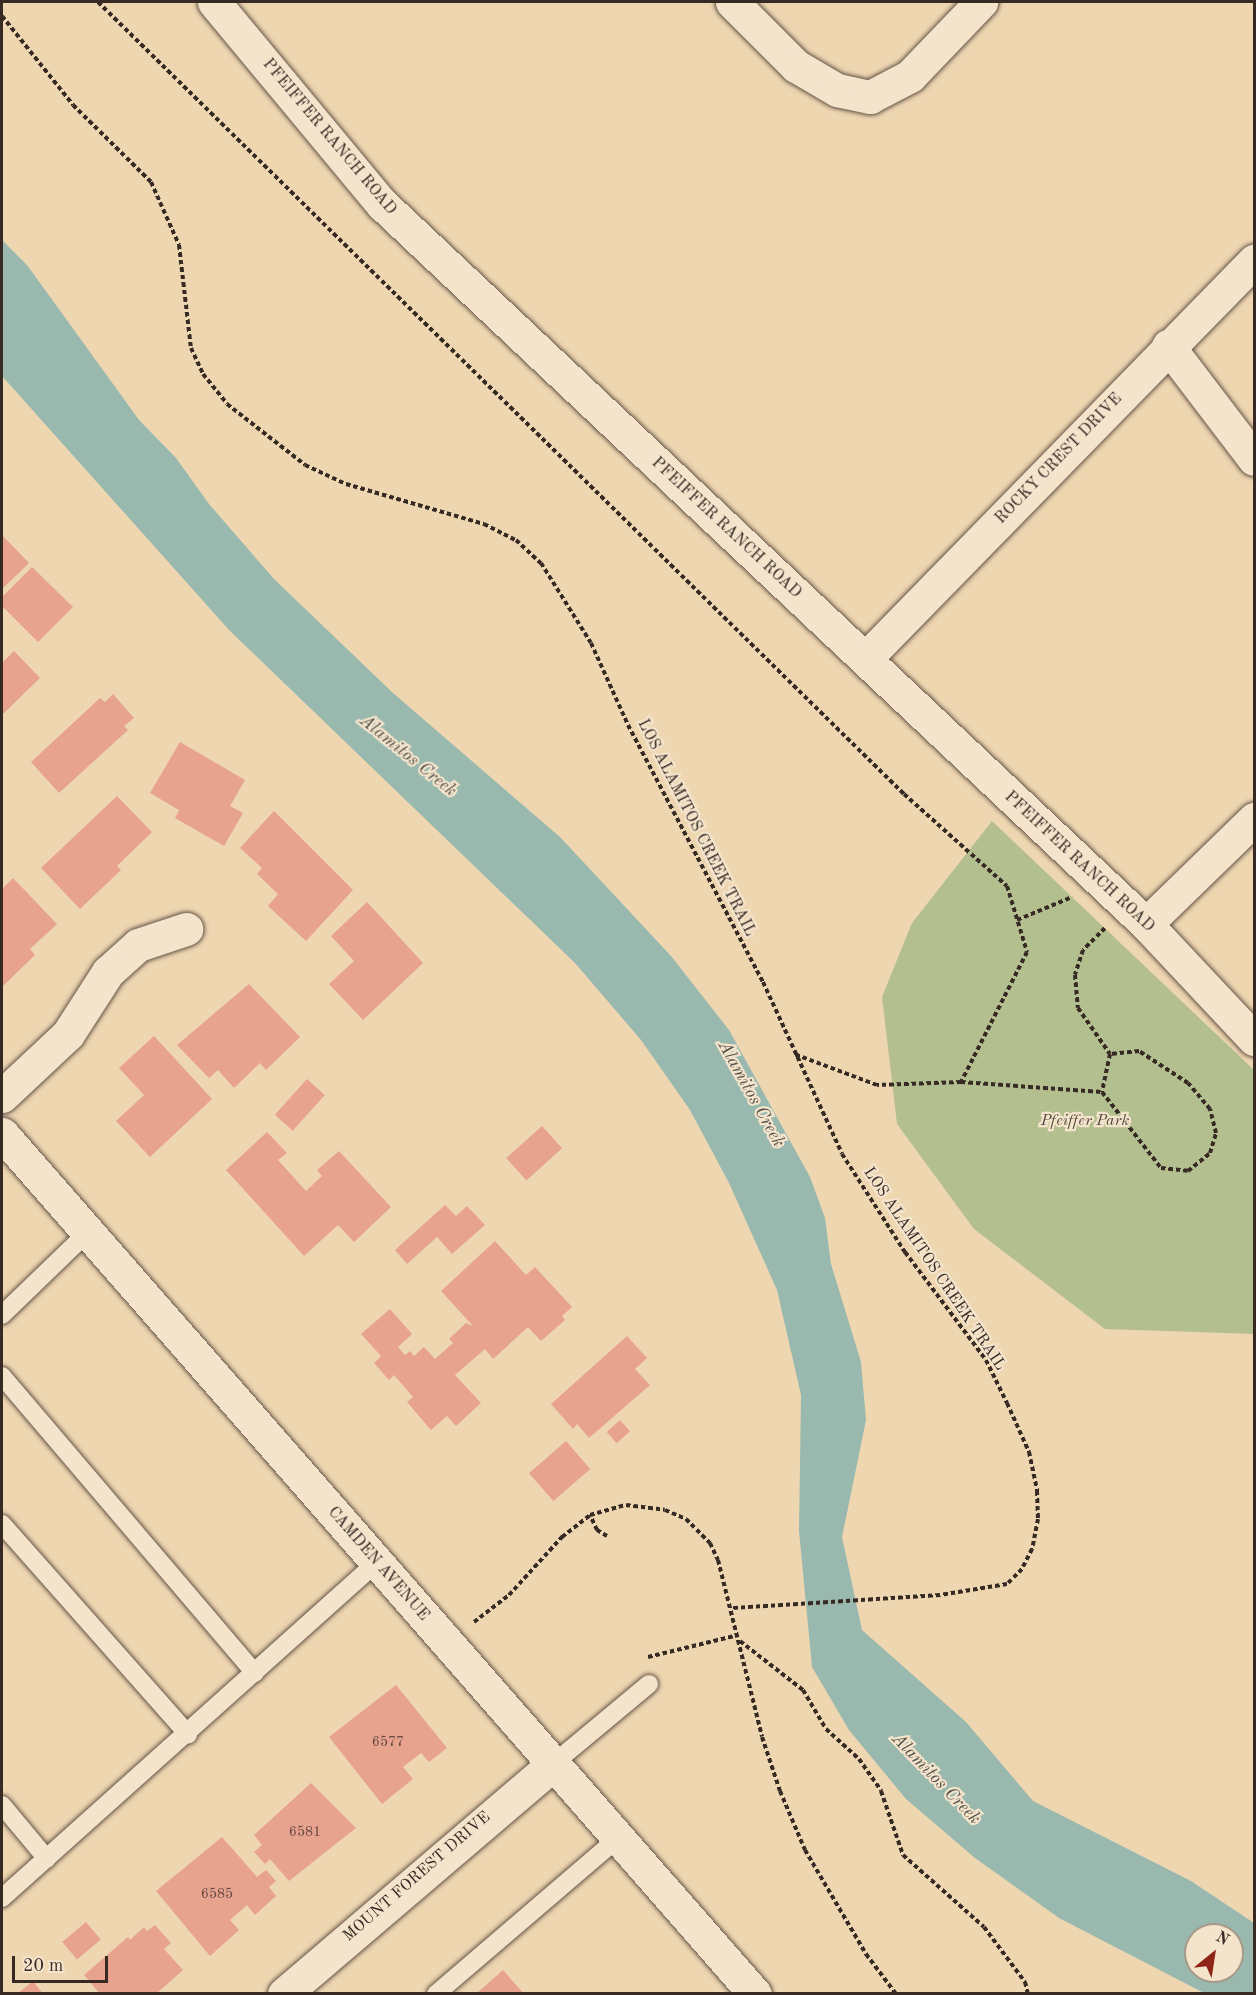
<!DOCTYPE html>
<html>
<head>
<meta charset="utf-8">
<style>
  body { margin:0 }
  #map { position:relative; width:1256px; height:1995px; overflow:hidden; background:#eed6b1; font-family:"Old Standard TT",serif }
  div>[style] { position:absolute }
  .green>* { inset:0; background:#b4bf8f }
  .water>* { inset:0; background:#99b9af }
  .building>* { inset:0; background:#e8a38f; transform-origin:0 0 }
  .path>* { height:4px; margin-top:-2px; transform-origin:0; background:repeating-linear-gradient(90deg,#372a25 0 4.5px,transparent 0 7.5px) }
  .roads { filter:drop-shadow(0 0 2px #655548) drop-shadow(0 0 2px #655548) }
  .service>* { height:18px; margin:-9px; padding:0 9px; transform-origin:9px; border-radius:9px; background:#f4e4cc }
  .minor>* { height:33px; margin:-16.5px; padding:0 16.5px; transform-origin:16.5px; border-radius:16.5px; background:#f4e4cc }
  .tertiary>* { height:33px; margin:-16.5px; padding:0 16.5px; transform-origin:16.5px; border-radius:16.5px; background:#f4e4cc }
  span { translate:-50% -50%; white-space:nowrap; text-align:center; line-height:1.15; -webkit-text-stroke:4.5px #f4e4cc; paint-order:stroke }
  .number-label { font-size:14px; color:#634840 }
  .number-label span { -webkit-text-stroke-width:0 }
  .street-label { font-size:16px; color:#372a25 }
  .park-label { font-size:16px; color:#50483a; font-style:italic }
  .water-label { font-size:18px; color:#504e48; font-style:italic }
  .frame { position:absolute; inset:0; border:3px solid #372a25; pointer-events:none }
  .north { position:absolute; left:1184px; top:1923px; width:60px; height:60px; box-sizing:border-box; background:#f4e4cc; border:2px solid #a89a89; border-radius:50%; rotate:30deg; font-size:16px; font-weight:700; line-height:24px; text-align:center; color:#372a25 }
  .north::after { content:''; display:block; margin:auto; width:21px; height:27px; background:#8f2418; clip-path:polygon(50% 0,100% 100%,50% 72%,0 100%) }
  .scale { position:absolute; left:12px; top:1956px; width:96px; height:27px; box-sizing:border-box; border:3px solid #372a25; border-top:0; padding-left:8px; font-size:18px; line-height:21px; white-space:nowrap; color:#372a25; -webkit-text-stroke:4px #f4e4cc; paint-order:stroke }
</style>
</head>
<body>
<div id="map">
  <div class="green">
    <div style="clip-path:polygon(992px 821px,1254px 1070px,1254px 1334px,1105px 1329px,974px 1229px,897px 1124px,882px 997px,912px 923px)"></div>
  </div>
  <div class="water">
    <div style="clip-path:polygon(evenodd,2px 240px,27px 265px,139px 420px,176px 458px,209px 504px,274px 579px,393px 693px,560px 837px,671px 956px,729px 1030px,810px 1177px,825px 1218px,831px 1264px,861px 1362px,866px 1420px,842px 1537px,862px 1630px,966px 1722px,1033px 1801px,1191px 1881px,1254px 1923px,1254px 1993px,1204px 1993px,1059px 1918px,975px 1858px,906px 1799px,849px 1730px,812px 1667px,799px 1531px,801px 1395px,777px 1290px,729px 1183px,690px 1110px,641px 1040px,575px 963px,230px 631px,2px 376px,2px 240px,1196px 1935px,1232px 1935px,1232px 1971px,1196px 1971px,1196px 1935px)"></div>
  </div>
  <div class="building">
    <div style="clip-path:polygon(2px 535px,29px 563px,2px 589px)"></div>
    <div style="clip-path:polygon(32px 567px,73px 607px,38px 642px,2px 606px,2px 597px)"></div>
    <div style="clip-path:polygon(14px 651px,40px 678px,2px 715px,2px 663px)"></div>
    <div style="clip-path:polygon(113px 694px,134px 718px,124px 726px,128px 730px,59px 793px,31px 762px,100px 698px,105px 702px)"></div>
    <div style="clip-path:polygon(180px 742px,245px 780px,230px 806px,243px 813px,224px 846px,175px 818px,179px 810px,150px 793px)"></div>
    <div style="clip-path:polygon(117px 796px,152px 832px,117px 866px,121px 870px,80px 909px,41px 868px)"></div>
    <div style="clip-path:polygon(274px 811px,353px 890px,306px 941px,268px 906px,278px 894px,257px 874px,262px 868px,240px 848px)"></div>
    <div style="clip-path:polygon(13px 878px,57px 924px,30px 949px,35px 955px,2px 987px,2px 889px)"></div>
    <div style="clip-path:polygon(367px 902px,423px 963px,363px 1020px,329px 984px,354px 961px,331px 936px)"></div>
    <div style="clip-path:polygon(249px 984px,300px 1037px,266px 1070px,260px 1063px,234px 1088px,218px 1070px,209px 1078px,177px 1045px)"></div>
    <div style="clip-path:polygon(154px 1036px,212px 1099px,150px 1157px,116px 1121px,144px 1095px,119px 1068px)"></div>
    <div style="left:307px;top:1079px;width:24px;height:48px;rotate:42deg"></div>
    <div style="left:542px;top:1126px;width:30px;height:48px;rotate:48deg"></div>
    <div style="clip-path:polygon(267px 1132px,287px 1153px,278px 1160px,306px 1191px,322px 1176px,317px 1170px,339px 1151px,391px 1207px,354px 1242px,338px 1225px,304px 1256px,226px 1170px)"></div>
    <div style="clip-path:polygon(445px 1205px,456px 1216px,467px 1206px,485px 1225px,452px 1254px,437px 1237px,407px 1264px,395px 1250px)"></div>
    <div style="clip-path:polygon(495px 1241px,526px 1275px,535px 1267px,572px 1307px,562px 1316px,565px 1320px,541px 1341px,528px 1327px,493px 1359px,485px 1349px,455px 1375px,481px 1403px,456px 1426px,447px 1416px,431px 1430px,407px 1402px,413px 1397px,394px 1375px,389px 1380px,374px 1363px,381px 1356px,361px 1334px,390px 1309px,412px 1334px,398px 1347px,405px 1355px,410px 1351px,414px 1356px,424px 1347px,435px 1359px,453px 1343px,449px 1339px,466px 1323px,473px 1326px,441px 1291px)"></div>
    <div style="clip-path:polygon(627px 1336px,647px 1358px,635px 1369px,650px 1385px,589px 1438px,577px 1424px,573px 1429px,551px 1404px)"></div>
    <div style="left:620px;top:1420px;width:15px;height:18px;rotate:48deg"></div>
    <div style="left:566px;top:1441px;width:37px;height:49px;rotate:49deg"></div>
    <div style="clip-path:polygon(396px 1685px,447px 1748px,429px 1762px,421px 1753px,403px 1767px,413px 1779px,382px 1804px,329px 1737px)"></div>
    <div style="clip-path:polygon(311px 1783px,356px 1828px,289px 1881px,270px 1859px,265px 1864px,254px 1852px,262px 1845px,254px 1835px)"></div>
    <div style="clip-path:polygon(222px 1837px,257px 1877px,266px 1870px,276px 1881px,269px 1887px,276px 1896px,255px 1915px,247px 1905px,230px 1920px,239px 1930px,210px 1956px,156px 1891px)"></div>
    <div style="left:86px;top:1922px;width:23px;height:31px;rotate:50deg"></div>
    <div style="clip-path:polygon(155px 1925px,171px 1943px,164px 1949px,183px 1970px,156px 1994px,100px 1994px,84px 1975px,128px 1937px,130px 1940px,144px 1927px,147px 1931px)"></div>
    <div style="clip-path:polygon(503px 1970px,524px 1994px,476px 1994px)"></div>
    <div style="clip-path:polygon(33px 1981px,43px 1994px,17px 1994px)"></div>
  </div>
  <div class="path">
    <div style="left:98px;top:2px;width:1130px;rotate:44.5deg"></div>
    <div style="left:904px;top:794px;width:138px;rotate:41.8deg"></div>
    <div style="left:1007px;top:886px;width:69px;rotate:73.1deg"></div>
    <div style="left:1027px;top:952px;width:146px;rotate:116.9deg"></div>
    <div style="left:961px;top:1082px;width:84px;rotate:178deg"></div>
    <div style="left:877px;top:1085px;width:89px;rotate:-159.5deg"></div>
    <div style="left:2px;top:16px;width:114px;rotate:51.4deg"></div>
    <div style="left:73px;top:105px;width:110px;rotate:44.6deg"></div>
    <div style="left:151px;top:182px;width:69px;rotate:66deg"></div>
    <div style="left:179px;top:245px;width:104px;rotate:83.4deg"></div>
    <div style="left:191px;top:348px;width:29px;rotate:65deg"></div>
    <div style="left:203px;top:374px;width:38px;rotate:51deg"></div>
    <div style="left:227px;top:404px;width:99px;rotate:38deg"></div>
    <div style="left:305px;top:465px;width:45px;rotate:24.9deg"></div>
    <div style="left:346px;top:484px;width:144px;rotate:16.2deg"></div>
    <div style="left:484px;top:524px;width:36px;rotate:27deg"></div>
    <div style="left:516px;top:540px;width:34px;rotate:43deg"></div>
    <div style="left:541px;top:563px;width:94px;rotate:58deg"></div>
    <div style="left:591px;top:643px;width:90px;rotate:65.7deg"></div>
    <div style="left:628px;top:725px;width:290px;rotate:62.3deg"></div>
    <div style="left:763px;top:982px;width:189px;rotate:65.3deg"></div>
    <div style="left:842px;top:1154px;width:117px;rotate:57.3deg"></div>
    <div style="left:905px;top:1252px;width:135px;rotate:53.1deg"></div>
    <div style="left:986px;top:1360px;width:48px;rotate:64deg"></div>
    <div style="left:1007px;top:1403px;width:54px;rotate:65.8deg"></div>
    <div style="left:1029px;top:1452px;width:40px;rotate:78deg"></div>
    <div style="left:1037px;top:1491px;width:28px;rotate:88deg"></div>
    <div style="left:1038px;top:1519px;width:31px;rotate:101deg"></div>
    <div style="left:1032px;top:1549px;width:22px;rotate:117deg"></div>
    <div style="left:1022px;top:1569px;width:21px;rotate:135deg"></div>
    <div style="left:1007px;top:1584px;width:68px;rotate:170.7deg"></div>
    <div style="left:940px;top:1595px;width:209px;rotate:176.4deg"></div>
    <div style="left:1017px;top:920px;width:60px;rotate:-22.7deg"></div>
    <div style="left:1105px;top:928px;width:31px;rotate:135deg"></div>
    <div style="left:1083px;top:950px;width:26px;rotate:108deg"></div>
    <div style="left:1075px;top:975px;width:33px;rotate:85deg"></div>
    <div style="left:1078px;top:1008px;width:56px;rotate:55.2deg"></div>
    <div style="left:1110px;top:1054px;width:39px;rotate:102deg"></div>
    <div style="left:1102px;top:1092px;width:96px;rotate:52.2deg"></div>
    <div style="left:1161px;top:1168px;width:27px;rotate:6deg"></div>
    <div style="left:1188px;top:1171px;width:28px;rotate:-39deg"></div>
    <div style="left:1210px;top:1153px;width:21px;rotate:-73deg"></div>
    <div style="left:1216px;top:1133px;width:25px;rotate:-104deg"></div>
    <div style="left:1210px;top:1109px;width:34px;rotate:-130deg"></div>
    <div style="left:1188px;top:1083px;width:59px;rotate:-146.9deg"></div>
    <div style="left:1139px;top:1051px;width:29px;rotate:174deg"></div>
    <div style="left:961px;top:1082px;width:141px;rotate:4.1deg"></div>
    <div style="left:607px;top:1536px;width:12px;rotate:-149deg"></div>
    <div style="left:597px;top:1530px;width:17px;rotate:-115deg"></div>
    <div style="left:590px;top:1515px;width:37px;rotate:-16deg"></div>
    <div style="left:626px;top:1505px;width:39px;rotate:7deg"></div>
    <div style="left:665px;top:1510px;width:23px;rotate:23deg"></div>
    <div style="left:686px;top:1519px;width:34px;rotate:45deg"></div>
    <div style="left:710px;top:1543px;width:19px;rotate:65deg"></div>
    <div style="left:718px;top:1560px;width:182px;rotate:76deg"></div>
    <div style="left:762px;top:1737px;width:57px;rotate:71.6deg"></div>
    <div style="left:780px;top:1791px;width:64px;rotate:67deg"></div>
    <div style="left:805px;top:1850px;width:121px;rotate:59.6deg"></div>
    <div style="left:866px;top:1954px;width:50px;rotate:53.1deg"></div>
    <div style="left:474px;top:1622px;width:44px;rotate:-37.6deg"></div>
    <div style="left:509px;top:1595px;width:79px;rotate:-47.6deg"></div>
    <div style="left:562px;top:1537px;width:36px;rotate:-38deg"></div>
    <div style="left:740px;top:1641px;width:80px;rotate:37.9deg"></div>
    <div style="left:803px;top:1690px;width:45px;rotate:59.5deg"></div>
    <div style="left:826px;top:1729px;width:45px;rotate:42.3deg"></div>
    <div style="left:859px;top:1759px;width:39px;rotate:55deg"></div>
    <div style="left:881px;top:1791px;width:68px;rotate:71deg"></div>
    <div style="left:903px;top:1855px;width:108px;rotate:41.6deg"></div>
    <div style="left:984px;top:1927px;width:69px;rotate:53.3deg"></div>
    <div style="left:1025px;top:1982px;width:12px;rotate:76deg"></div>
    <div style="left:648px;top:1657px;width:93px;rotate:-13.7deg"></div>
  </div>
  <div class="roads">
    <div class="service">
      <div style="left:2px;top:1315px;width:120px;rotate:-44deg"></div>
      <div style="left:2px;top:1376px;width:390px;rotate:49.6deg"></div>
      <div style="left:2px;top:1524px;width:281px;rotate:48.5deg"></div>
      <div style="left:553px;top:1764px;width:125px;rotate:-39.8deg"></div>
      <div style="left:2px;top:1805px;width:70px;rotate:50.2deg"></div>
      <div style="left:2px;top:1898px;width:502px;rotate:-41.85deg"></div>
      <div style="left:436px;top:1994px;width:240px;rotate:-40.6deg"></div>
    </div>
    <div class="minor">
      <div style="left:214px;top:2px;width:263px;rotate:50.3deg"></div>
      <div style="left:382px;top:204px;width:1050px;rotate:43.3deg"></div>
      <div style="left:1146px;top:924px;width:158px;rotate:46.8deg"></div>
      <div style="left:732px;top:2px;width:91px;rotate:45deg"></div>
      <div style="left:796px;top:66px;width:48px;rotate:30.3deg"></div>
      <div style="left:837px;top:90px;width:34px;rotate:12deg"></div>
      <div style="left:870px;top:97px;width:45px;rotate:-27.7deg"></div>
      <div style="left:910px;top:76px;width:103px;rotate:-46.2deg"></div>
      <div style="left:1168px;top:346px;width:142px;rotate:52.7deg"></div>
      <div style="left:865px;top:659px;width:557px;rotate:-45.66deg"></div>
      <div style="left:1146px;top:924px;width:151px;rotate:-44.2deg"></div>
      <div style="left:2px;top:1096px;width:91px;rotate:-43.2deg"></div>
      <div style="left:68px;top:1034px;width:74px;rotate:-57.2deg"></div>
      <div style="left:108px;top:972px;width:40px;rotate:-42deg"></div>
      <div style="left:138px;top:945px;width:51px;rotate:-18.4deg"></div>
      <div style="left:284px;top:1994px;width:354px;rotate:-40.5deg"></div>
    </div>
    <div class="tertiary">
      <div style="left:2px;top:1134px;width:1143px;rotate:48.8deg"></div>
    </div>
  </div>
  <div class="number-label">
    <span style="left:388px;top:1742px">6577</span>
    <span style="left:305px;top:1832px">6581</span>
    <span style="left:217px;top:1894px">6585</span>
  </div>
  <div class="street-label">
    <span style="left:329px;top:137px;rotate:50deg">PFEIFFER RANCH ROAD</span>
    <span style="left:1059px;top:459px;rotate:-46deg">ROCKY CREST DRIVE</span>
    <span style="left:726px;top:528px;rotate:43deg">PFEIFFER RANCH ROAD</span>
    <span style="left:696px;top:828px;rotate:63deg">LOS ALAMITOS CREEK TRAIL</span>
    <span style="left:1079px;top:862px;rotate:43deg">PFEIFFER RANCH ROAD</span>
    <span style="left:934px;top:1269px;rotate:56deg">LOS ALAMITOS CREEK TRAIL</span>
    <span style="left:378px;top:1564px;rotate:49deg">CAMDEN AVENUE</span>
    <span style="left:417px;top:1877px;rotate:-41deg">MOUNT FOREST DRIVE</span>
  </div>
  <div class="park-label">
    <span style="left:1085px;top:1121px">Pfeiffer Park</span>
  </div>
  <div class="water-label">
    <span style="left:408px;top:756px;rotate:39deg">Alamitos Creek</span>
    <span style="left:751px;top:1094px;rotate:61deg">Alamitos Creek</span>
    <span style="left:936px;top:1779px;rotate:46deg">Alamitos Creek</span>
  </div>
  <div class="frame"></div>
  <div class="north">N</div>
  <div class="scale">20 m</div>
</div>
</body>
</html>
